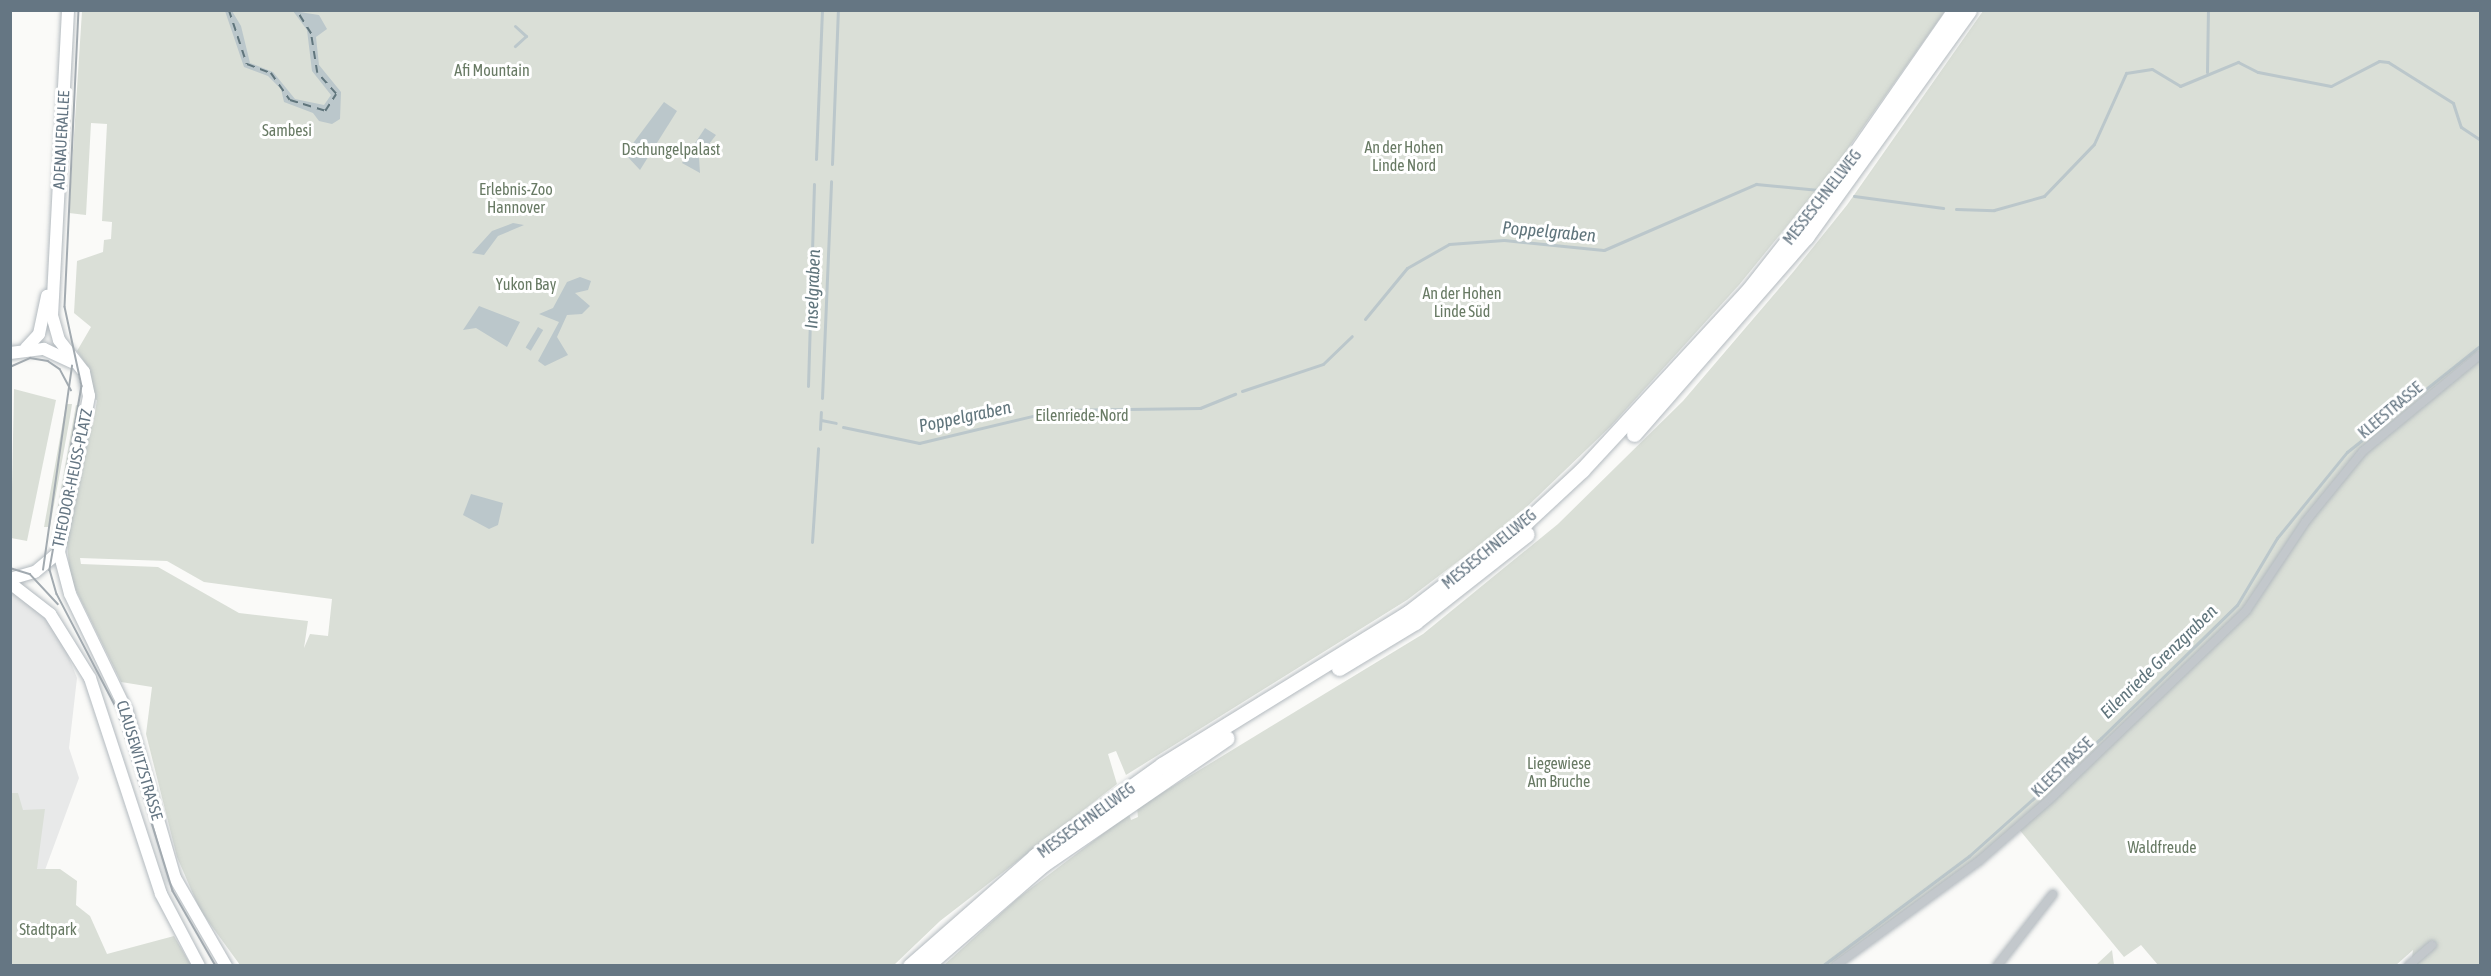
<!DOCTYPE html>
<html>
<head>
<meta charset="utf-8">
<style>
  body { margin:0 }
  #map { position:relative; width:2491px; height:976px; overflow:hidden; background:#fafaf8; font-family:"Asap Condensed",sans-serif }
  div>[style] { position:absolute }
  .built>* { inset:0; background:#e8e9e9 }
  .green>* { inset:0; background:#dadfd7 }
  .water>* { inset:0; background:#bbc7cb; transform-origin:0 0 }
  .stream>* { height:3px; margin:-1.5px; padding:0 1.5px; transform-origin:1.5px; border-radius:1.5px; background:#bbc7cb }
  .ferry>* { height:1.5px; margin-top:-0.75px; transform-origin:0; background:repeating-linear-gradient(90deg,#60757c 0 8px,transparent 0 14px) }
  .roads { filter:drop-shadow(0 0 2px #b3babf) drop-shadow(0 0 2px #b3babf) }
  .street>* { height:8px; margin:-4px; padding:0 4px; transform-origin:4px; border-radius:4px; background:#c3c8cc }
  .secondary>* { height:12px; margin:-6px; padding:0 6px; transform-origin:6px; border-radius:6px; background:#fff }
  .highway>* { height:15px; margin:-7.5px; padding:0 7.5px; transform-origin:7.5px; border-radius:7.5px; background:#fff }
  .tram>* { height:1.5px; margin:-0.75px; padding:0 0.75px; transform-origin:0.75px; border-radius:0.75px; background:#a2aab0 }
  span { translate:-50% -50%; white-space:nowrap; text-align:center; line-height:1.15; -webkit-text-stroke:6px #fff; paint-order:stroke }
  .park-label { font-size:16px; color:#687a64 }
  .street-label { font-size:16px; color:#657683 }
  .water-label { font-size:18px; color:#60757c; font-style:italic }
  .frame { position:absolute; inset:0; border:12px solid #657683; pointer-events:none }
</style>
</head>
<body>
<div id="map">
  <div class="built">
    <div style="clip-path:polygon(10px 590px,37px 608px,60px 635px,77px 678px,69px 748px,79px 778px,45px 870px,11px 865px)"></div>
  </div>
  <div class="green">
    <div style="clip-path:polygon(evenodd,82px 11px,1945px 11px,1835px 167px,1739px 285px,1611px 426px,1514px 519px,1407px 600px,1126px 775px,1116px 751px,1108px 754px,1117px 784px,940px 921px,894px 965px,240px 965px,200px 910px,177px 857px,146px 734px,152px 687px,121px 682px,70px 578px,67px 542px,88px 425px,93px 425px,97px 400px,92px 399px,89px 369px,77px 351px,91px 327px,74px 313px,77px 261px,103px 252px,104px 240px,111px 239px,112px 222px,102px 221px,107px 124px,91px 123px,86px 215px,69px 213px,82px 11px,80px 558px,167px 561px,204px 582px,332px 599px,328px 636px,310px 634px,304px 648px,308px 621px,239px 613px,158px 567px,81px 564px,80px 558px)"></div>
    <div style="clip-path:polygon(1983px 11px,2480px 11px,2480px 965px,2411px 965px,2413px 950px,2395px 966px,2158px 965px,2141px 945px,2124px 957px,2018px 828px,1835px 965px,943px 966px,1018px 898px,1129px 814px,1131px 820px,1138px 817px,1137px 808px,1423px 634px,1558px 524px,1683px 401px,1794px 271px,1847px 205px)"></div>
    <div style="clip-path:polygon(14px 389px,56px 400px,27px 541px,11px 538px)"></div>
    <div style="clip-path:polygon(66px 404px,72px 404px,70px 417px,50px 527px,44px 527px)"></div>
    <div style="clip-path:polygon(76px 405px,82px 406px,59px 529px,54px 528px)"></div>
    <div style="clip-path:polygon(11px 793px,18px 793px,23px 810px,45px 809px,37px 869px,60px 869px,77px 881px,76px 905px,90px 916px,107px 954px,174px 936px,191px 965px,11px 965px)"></div>
    <div style="clip-path:polygon(2112px 950px,2114px 965px,2096px 965px)"></div>
  </div>
  <div class="water">
    <div style="clip-path:polygon(225px 11px,232px 11px,241px 26px,250px 63px,273px 72px,295px 99px,324px 105px,331px 95px,312px 71px,307px 30px,293px 11px,319px 15px,327px 29px,316px 37px,319px 65px,341px 92px,340px 119px,332px 124px,319px 121px,313px 113px,284px 102px,281px 89px,268px 76px,244px 67px)"></div>
    <div style="clip-path:polygon(664px 102px,677px 111px,640px 170px,625px 154px)"></div>
    <div style="clip-path:polygon(705px 128px,716px 135px,699px 157px,700px 173px,682px 163px)"></div>
    <div style="clip-path:polygon(513px 223px,524px 225px,498px 236px,484px 255px,472px 253px,492px 231px)"></div>
    <div style="clip-path:polygon(580px 277px,591px 281px,588px 290px,575px 293px,590px 306px,582px 314px,567px 315px,557px 337px,568px 355px,545px 366px,538px 361px,559px 322px,539px 314px,553px 308px,567px 282px)"></div>
    <div style="clip-path:polygon(479px 306px,520px 322px,507px 347px,476px 328px,463px 330px)"></div>
    <div style="left:538px;top:327px;width:6px;height:24px;rotate:31deg"></div>
    <div style="clip-path:polygon(471px 494px,503px 503px,498px 525px,489px 529px,463px 515px)"></div>
  </div>
  <div class="stream">
    <div style="left:515px;top:26px;width:15px;rotate:42deg"></div>
    <div style="left:526px;top:36px;width:15px;rotate:138deg"></div>
    <div style="left:2207px;top:72px;width:62px;rotate:-89.1deg"></div>
    <div style="left:816px;top:159px;width:149px;rotate:-87.7deg"></div>
    <div style="left:832px;top:164px;width:154px;rotate:-87.8deg"></div>
    <div style="left:1854px;top:196px;width:90px;rotate:7.7deg"></div>
    <div style="left:1956px;top:209px;width:38px;rotate:2deg"></div>
    <div style="left:1994px;top:210px;width:52px;rotate:-15.6deg"></div>
    <div style="left:2044px;top:196px;width:72px;rotate:-46.1deg"></div>
    <div style="left:2094px;top:144px;width:78px;rotate:-65.7deg"></div>
    <div style="left:2126px;top:73px;width:26px;rotate:-9deg"></div>
    <div style="left:2152px;top:69px;width:33px;rotate:31deg"></div>
    <div style="left:2180px;top:86px;width:63px;rotate:-22.5deg"></div>
    <div style="left:2238px;top:62px;width:22px;rotate:27deg"></div>
    <div style="left:2258px;top:72px;width:74px;rotate:10.9deg"></div>
    <div style="left:2331px;top:86px;width:54px;rotate:-27.5deg"></div>
    <div style="left:2379px;top:61px;width:9px;rotate:6deg"></div>
    <div style="left:2388px;top:62px;width:77px;rotate:32.2deg"></div>
    <div style="left:2453px;top:103px;width:25px;rotate:72deg"></div>
    <div style="left:2461px;top:127px;width:23px;rotate:34deg"></div>
    <div style="left:1365px;top:319px;width:66px;rotate:-50.5deg"></div>
    <div style="left:1407px;top:268px;width:48px;rotate:-29.7deg"></div>
    <div style="left:1449px;top:244px;width:55px;rotate:-4.2deg"></div>
    <div style="left:1504px;top:240px;width:100px;rotate:5.7deg"></div>
    <div style="left:1604px;top:250px;width:166px;rotate:-23.5deg"></div>
    <div style="left:1756px;top:184px;width:63px;rotate:5.4deg"></div>
    <div style="left:808px;top:386px;width:202px;rotate:-88.3deg"></div>
    <div style="left:1242px;top:391px;width:85px;rotate:-18.4deg"></div>
    <div style="left:1323px;top:364px;width:40px;rotate:-44deg"></div>
    <div style="left:822px;top:398px;width:217px;rotate:-87.6deg"></div>
    <div style="left:821px;top:420px;width:15px;rotate:11deg"></div>
    <div style="left:843px;top:427px;width:78px;rotate:11.9deg"></div>
    <div style="left:919px;top:443px;width:143px;rotate:-13.4deg"></div>
    <div style="left:1058px;top:410px;width:142px;rotate:-0.8deg"></div>
    <div style="left:1200px;top:408px;width:38px;rotate:-22deg"></div>
    <div style="left:820px;top:429px;width:17px;rotate:-87deg"></div>
    <div style="left:812px;top:542px;width:94px;rotate:-86.3deg"></div>
    <div style="left:1822px;top:966px;width:184px;rotate:-36.8deg"></div>
    <div style="left:1969px;top:856px;width:177px;rotate:-41.8deg"></div>
    <div style="left:2101px;top:738px;width:190px;rotate:-44.4deg"></div>
    <div style="left:2237px;top:605px;width:78px;rotate:-59.2deg"></div>
    <div style="left:2277px;top:538px;width:111px;rotate:-50.9deg"></div>
    <div style="left:2347px;top:452px;width:170px;rotate:-38.6deg"></div>
  </div>
  <div class="ferry">
    <div style="left:229px;top:10px;width:57px;rotate:71.6deg"></div>
    <div style="left:247px;top:64px;width:26px;rotate:21deg"></div>
    <div style="left:271px;top:73px;width:33px;rotate:55deg"></div>
    <div style="left:290px;top:100px;width:37px;rotate:17deg"></div>
    <div style="left:325px;top:111px;width:20px;rotate:-57deg"></div>
    <div style="left:336px;top:94px;width:28px;rotate:-132deg"></div>
    <div style="left:317px;top:73px;width:39px;rotate:-99deg"></div>
    <div style="left:311px;top:34px;width:28px;rotate:-122deg"></div>
  </div>
  <div class="roads">
    <div class="street">
      <div style="left:1835px;top:966px;width:178px;rotate:-36.1deg"></div>
      <div style="left:1979px;top:861px;width:94px;rotate:-41.1deg"></div>
      <div style="left:2050px;top:799px;width:272px;rotate:-43.8deg"></div>
      <div style="left:2246px;top:611px;width:108px;rotate:-56.3deg"></div>
      <div style="left:2306px;top:521px;width:90px;rotate:-50.8deg"></div>
      <div style="left:2363px;top:451px;width:151px;rotate:-39.4deg"></div>
      <div style="left:1997px;top:966px;width:91px;rotate:-52.1deg"></div>
      <div style="left:2408px;top:966px;width:32px;rotate:-41deg"></div>
    </div>
    <div class="secondary">
      <div style="left:26px;top:348px;width:19px;rotate:-47deg"></div>
      <div style="left:39px;top:334px;width:39px;rotate:-78deg"></div>
      <div style="left:10px;top:353px;width:34px;rotate:-7deg"></div>
      <div style="left:44px;top:349px;width:31px;rotate:25deg"></div>
      <div style="left:59px;top:552px;width:43px;rotate:75.3deg"></div>
      <div style="left:70px;top:594px;width:131px;rotate:64.2deg"></div>
      <div style="left:127px;top:712px;width:173px;rotate:73.9deg"></div>
      <div style="left:175px;top:878px;width:102px;rotate:59.9deg"></div>
      <div style="left:10px;top:579px;width:26px;rotate:-16deg"></div>
      <div style="left:35px;top:572px;width:31px;rotate:-40deg"></div>
      <div style="left:59px;top:552px;width:159px;rotate:-79.1deg"></div>
      <div style="left:89px;top:396px;width:25px;rotate:-102deg"></div>
      <div style="left:84px;top:372px;width:41px;rotate:-128deg"></div>
      <div style="left:59px;top:340px;width:25px;rotate:-106deg"></div>
      <div style="left:52px;top:316px;width:306px;rotate:-87deg"></div>
      <div style="left:10px;top:583px;width:51px;rotate:37.8deg"></div>
      <div style="left:50px;top:614px;width:75px;rotate:58deg"></div>
      <div style="left:90px;top:678px;width:227px;rotate:71.8deg"></div>
      <div style="left:161px;top:894px;width:81px;rotate:62.2deg"></div>
    </div>
    <div class="highway">
      <div style="left:1634px;top:434px;width:262px;rotate:-48.9deg"></div>
      <div style="left:1806px;top:237px;width:279px;rotate:-54.3deg"></div>
      <div style="left:1339px;top:668px;width:89px;rotate:-31.2deg"></div>
      <div style="left:1415px;top:622px;width:142px;rotate:-38.2deg"></div>
      <div style="left:910px;top:966px;width:167px;rotate:-41.3deg"></div>
      <div style="left:1035px;top:856px;width:156px;rotate:-35.6deg"></div>
      <div style="left:1162px;top:765px;width:289px;rotate:-31.7deg"></div>
      <div style="left:1408px;top:613px;width:148px;rotate:-37.6deg"></div>
      <div style="left:1525px;top:523px;width:78px;rotate:-42.9deg"></div>
      <div style="left:1582px;top:470px;width:243px;rotate:-47.2deg"></div>
      <div style="left:1747px;top:292px;width:158px;rotate:-51.7deg"></div>
      <div style="left:1845px;top:168px;width:193px;rotate:-55.2deg"></div>
      <div style="left:926px;top:966px;width:154px;rotate:-41deg"></div>
      <div style="left:1042px;top:865px;width:224px;rotate:-34.5deg"></div>
    </div>
  </div>
  <div class="tram">
    <div style="left:79px;top:10px;width:297px;rotate:92.7deg"></div>
    <div style="left:65px;top:307px;width:81px;rotate:77.9deg"></div>
    <div style="left:82px;top:386px;width:187px;rotate:99.9deg"></div>
    <div style="left:50px;top:570px;width:25px;rotate:74deg"></div>
    <div style="left:57px;top:594px;width:130px;rotate:62.4deg"></div>
    <div style="left:117px;top:709px;width:190px;rotate:72.9deg"></div>
    <div style="left:173px;top:891px;width:86px;rotate:60.2deg"></div>
    <div style="left:10px;top:367px;width:22px;rotate:-24deg"></div>
    <div style="left:30px;top:358px;width:18px;rotate:9deg"></div>
    <div style="left:48px;top:361px;width:14px;rotate:34deg"></div>
    <div style="left:60px;top:369px;width:24px;rotate:62deg"></div>
    <div style="left:10px;top:568px;width:21px;rotate:17deg"></div>
    <div style="left:30px;top:574px;width:41px;rotate:47deg"></div>
    <div style="left:43px;top:570px;width:206px;rotate:-81.9deg"></div>
  </div>
  <div class="park-label">
    <span style="left:492px;top:70px">Afi Mountain</span>
    <span style="left:287px;top:130px">Sambesi</span>
    <span style="left:1404px;top:156px">An der Hohen<br>Linde Nord</span>
    <span style="left:671px;top:149px">Dschungelpalast</span>
    <span style="left:516px;top:198px">Erlebnis-Zoo<br>Hannover</span>
    <span style="left:526px;top:284px">Yukon Bay</span>
    <span style="left:1462px;top:302px">An der Hohen<br>Linde Süd</span>
    <span style="left:1082px;top:415px">Eilenriede-Nord</span>
    <span style="left:1559px;top:772px">Liegewiese<br>Am Bruche</span>
    <span style="left:2162px;top:847px">Waldfreude</span>
    <span style="left:48px;top:929px">Stadtpark</span>
  </div>
  <div class="street-label">
    <span style="left:61px;top:140px;rotate:-87deg">ADENAUERALLEE</span>
    <span style="left:1822px;top:197px;rotate:-52deg">MESSESCHNELLWEG</span>
    <span style="left:2390px;top:410px;rotate:-40deg">KLEESTRASSE</span>
    <span style="left:72px;top:478px;rotate:-78deg">THEODOR-HEUSS-PLATZ</span>
    <span style="left:1489px;top:549px;rotate:-39deg">MESSESCHNELLWEG</span>
    <span style="left:140px;top:760px;rotate:73deg">CLAUSEWITZSTRASSE</span>
    <span style="left:2062px;top:767px;rotate:-44deg">KLEESTRASSE</span>
    <span style="left:1086px;top:820px;rotate:-36deg">MESSESCHNELLWEG</span>
  </div>
  <div class="water-label">
    <span style="left:1549px;top:232px;rotate:5deg">Poppelgraben</span>
    <span style="left:813px;top:289px;rotate:-88deg">Inselgraben</span>
    <span style="left:965px;top:417px;rotate:-12deg">Poppelgraben</span>
    <span style="left:2159px;top:662px;rotate:-44deg">Eilenriede Grenzgraben</span>
  </div>
  <div class="frame"></div>
</div>
</body>
</html>
